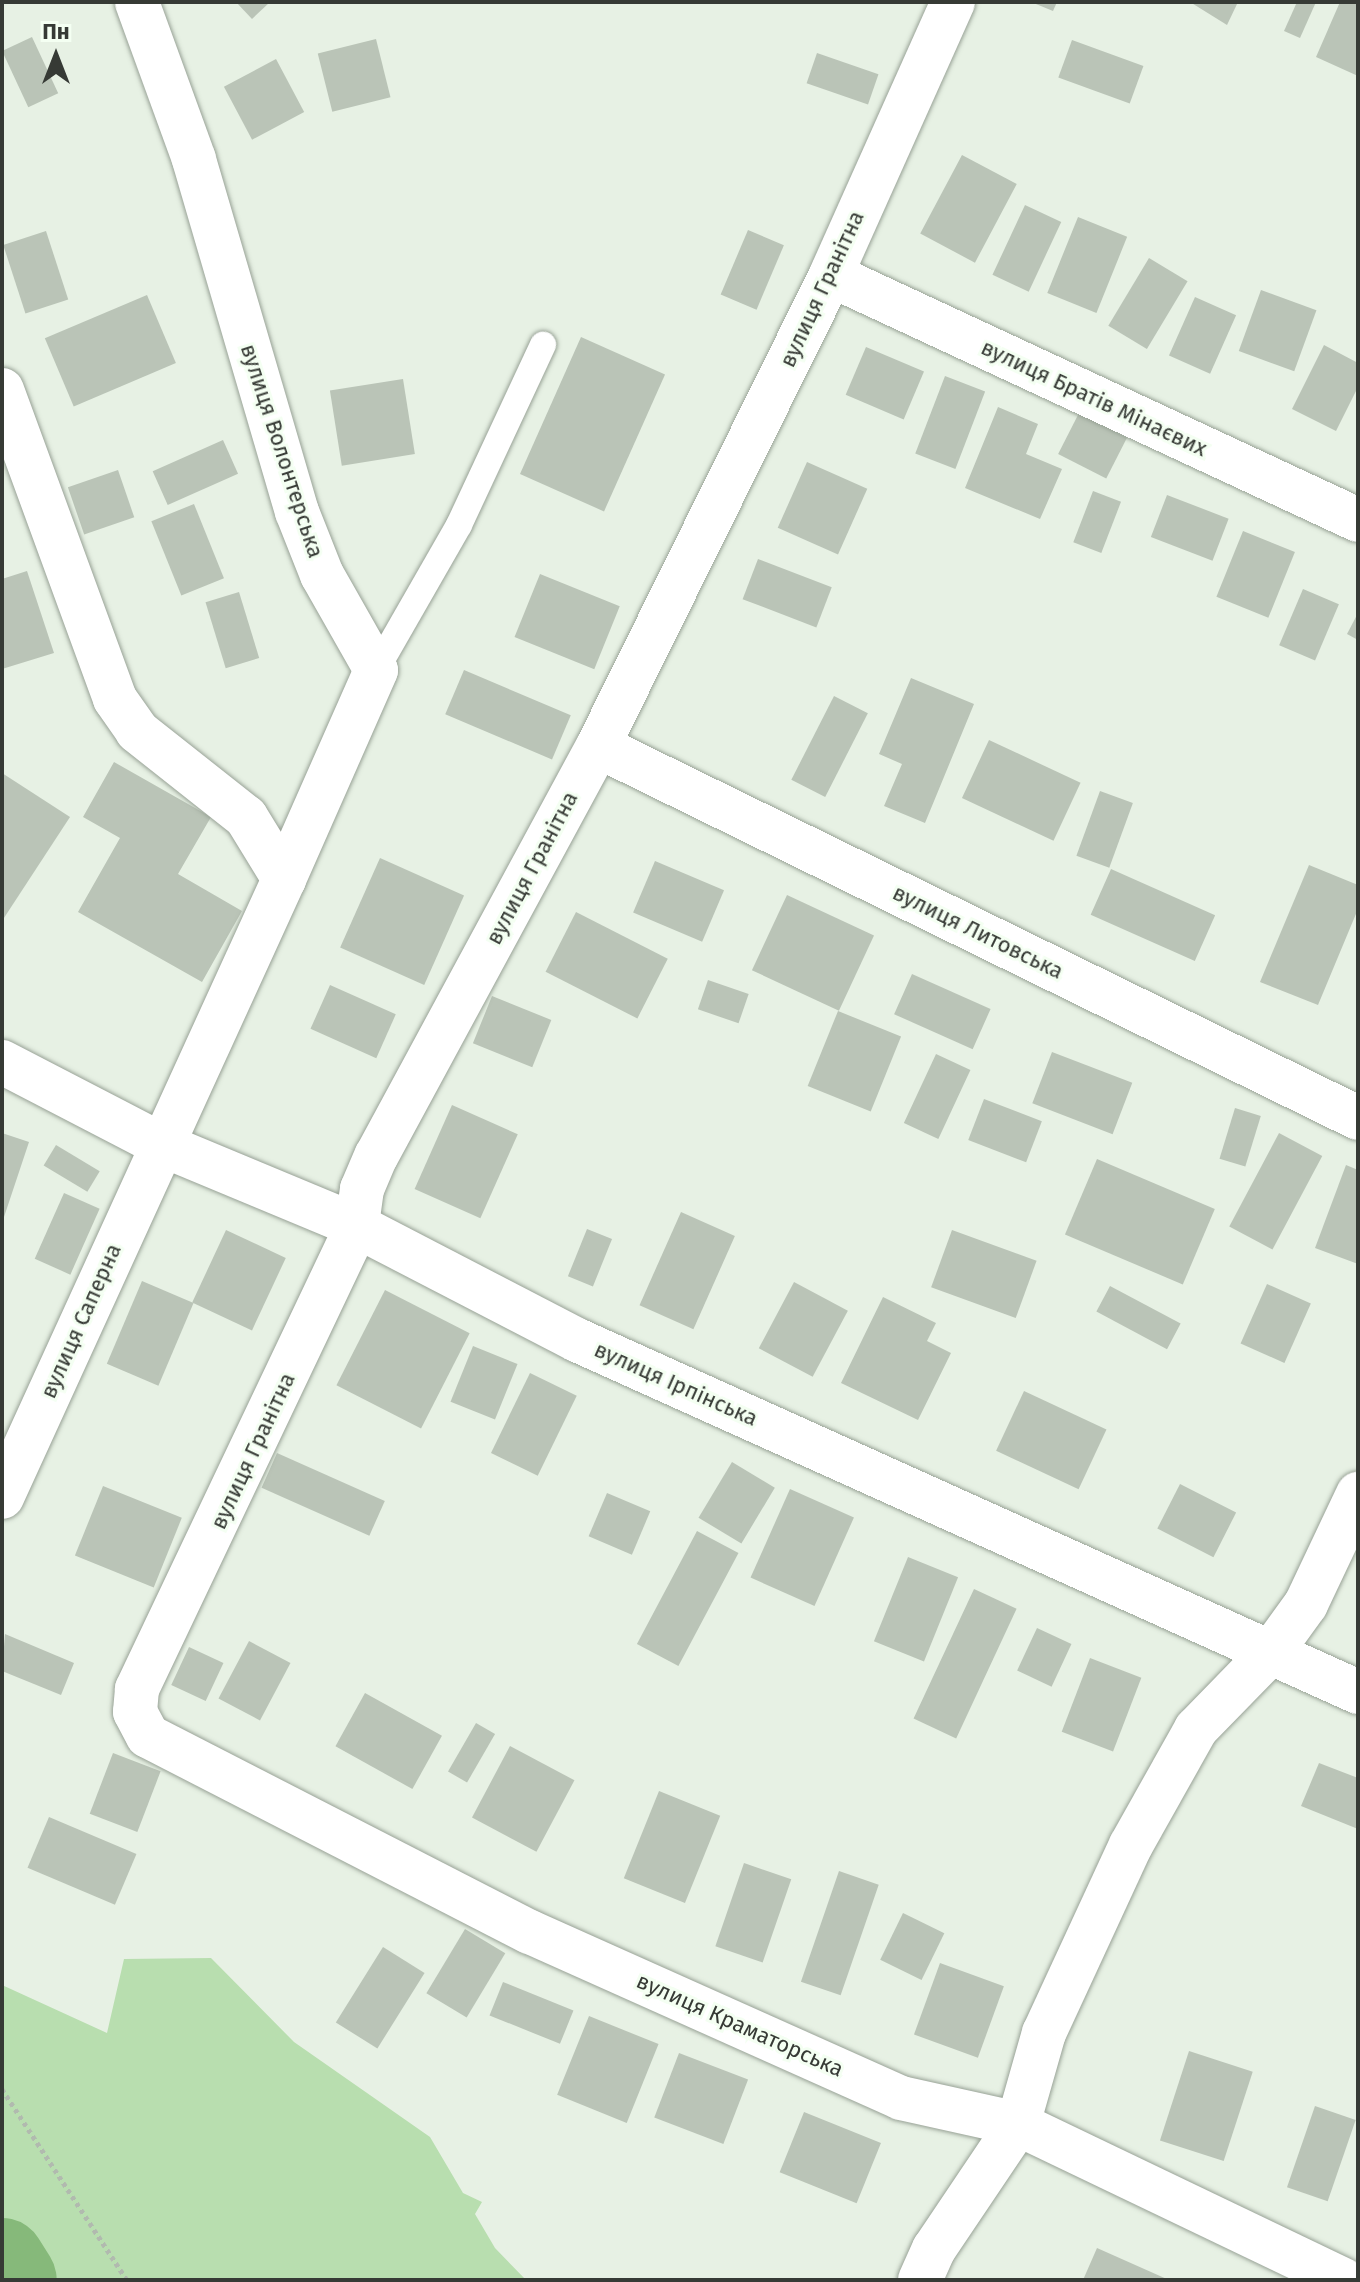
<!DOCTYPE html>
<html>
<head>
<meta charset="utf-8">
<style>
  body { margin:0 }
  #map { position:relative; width:1360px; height:2282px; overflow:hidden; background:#e7f1e4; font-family:"Fira Sans",sans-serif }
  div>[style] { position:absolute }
  .green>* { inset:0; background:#b8deaf }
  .river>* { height:86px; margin:-43px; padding:0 43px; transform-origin:43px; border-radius:43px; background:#86b97a }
  .building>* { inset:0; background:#bac4b7; transform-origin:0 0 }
  .path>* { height:5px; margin-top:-2.5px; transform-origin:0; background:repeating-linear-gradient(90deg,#b1baaf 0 4px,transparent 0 8px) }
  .roads { filter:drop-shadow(0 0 2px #98a296) drop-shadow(0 0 2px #98a296) }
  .service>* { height:26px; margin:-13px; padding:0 13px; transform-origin:13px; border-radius:13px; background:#fff }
  .minor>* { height:44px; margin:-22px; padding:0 22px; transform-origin:22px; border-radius:22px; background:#fff }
  .tertiary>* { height:44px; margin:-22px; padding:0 22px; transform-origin:22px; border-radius:22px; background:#fff }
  span { translate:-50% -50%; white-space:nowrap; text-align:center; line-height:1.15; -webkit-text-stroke:6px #f4fff2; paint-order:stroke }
  .street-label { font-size:22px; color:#363a35 }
  .frame { position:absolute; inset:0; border:4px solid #363a35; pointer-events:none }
  .north { position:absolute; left:16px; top:16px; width:80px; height:80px; -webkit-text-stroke:6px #f4fff2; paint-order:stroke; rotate:0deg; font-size:22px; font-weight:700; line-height:32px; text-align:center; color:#363a35 }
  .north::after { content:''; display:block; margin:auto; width:28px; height:36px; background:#363a35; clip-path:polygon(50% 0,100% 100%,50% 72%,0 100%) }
</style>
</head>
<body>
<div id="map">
  <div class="green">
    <div style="clip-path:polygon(211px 1958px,294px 2042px,430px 2137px,463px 2193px,482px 2202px,475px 2214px,495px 2248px,526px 2280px,2px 2280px,2px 1985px,107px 2033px,124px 1959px)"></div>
  </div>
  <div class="river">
    <div style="left:2px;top:2261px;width:22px;rotate:58deg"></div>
  </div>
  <div class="building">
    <div style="clip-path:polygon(236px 2px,270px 2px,252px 19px)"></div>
    <div style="clip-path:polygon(1031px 2px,1057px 2px,1053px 11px)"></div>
    <div style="clip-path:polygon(1190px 2px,1238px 2px,1227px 25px)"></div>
    <div style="clip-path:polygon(1297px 2px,1316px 2px,1300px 38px,1284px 31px)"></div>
    <div style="clip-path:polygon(1340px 2px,1358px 2px,1358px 76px,1316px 57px)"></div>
    <div style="left:32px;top:37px;width:62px;height:33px;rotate:65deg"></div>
    <div style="left:376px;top:39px;width:60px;height:60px;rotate:76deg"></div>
    <div style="left:1072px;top:40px;width:76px;height:40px;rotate:20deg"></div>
    <div style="left:817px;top:53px;width:65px;height:32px;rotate:19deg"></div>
    <div style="left:276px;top:59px;width:60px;height:59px;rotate:62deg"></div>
    <div style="left:962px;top:155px;width:62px;height:89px;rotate:28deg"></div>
    <div style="left:1025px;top:205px;width:40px;height:77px;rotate:25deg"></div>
    <div style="left:1078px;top:217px;width:53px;height:82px;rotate:22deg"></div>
    <div style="left:748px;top:230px;width:39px;height:70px;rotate:23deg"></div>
    <div style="left:46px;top:231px;width:72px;height:45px;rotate:72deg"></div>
    <div style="left:1149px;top:258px;width:45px;height:79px;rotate:31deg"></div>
    <div style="left:1261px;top:290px;width:59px;height:65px;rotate:20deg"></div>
    <div style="left:147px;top:295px;width:74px;height:111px;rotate:67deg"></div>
    <div style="left:1195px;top:297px;width:45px;height:64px;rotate:24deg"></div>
    <div style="left:581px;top:337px;width:92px;height:150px;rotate:24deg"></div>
    <div style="clip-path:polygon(1324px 345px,1358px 363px,1358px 387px,1336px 431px,1292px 409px)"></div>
    <div style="left:866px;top:347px;width:63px;height:52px;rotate:23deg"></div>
    <div style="left:945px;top:376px;width:43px;height:83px;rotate:21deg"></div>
    <div style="left:403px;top:379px;width:76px;height:74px;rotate:81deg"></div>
    <div style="clip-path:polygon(998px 407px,1038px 424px,1026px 454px,1062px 469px,1040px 519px,965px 488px)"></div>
    <div style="left:1079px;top:413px;width:54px;height:46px;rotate:27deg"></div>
    <div style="left:223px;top:440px;width:37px;height:77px;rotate:66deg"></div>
    <div style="left:807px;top:462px;width:66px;height:72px;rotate:24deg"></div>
    <div style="left:118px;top:470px;width:50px;height:53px;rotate:71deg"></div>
    <div style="left:1093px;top:491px;width:30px;height:55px;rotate:21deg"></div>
    <div style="left:1167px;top:495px;width:66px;height:45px;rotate:21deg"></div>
    <div style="left:194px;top:504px;width:80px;height:46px;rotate:68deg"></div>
    <div style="left:1243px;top:531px;width:56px;height:71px;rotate:22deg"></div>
    <div style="left:758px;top:559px;width:79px;height:43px;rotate:21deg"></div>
    <div style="clip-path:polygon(27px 571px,54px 653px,2px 669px,2px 579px)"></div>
    <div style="left:540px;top:574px;width:86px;height:68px;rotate:22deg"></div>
    <div style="left:1303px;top:589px;width:39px;height:61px;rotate:23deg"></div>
    <div style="left:239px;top:592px;width:69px;height:35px;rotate:73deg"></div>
    <div style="clip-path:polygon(1358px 613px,1358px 640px,1347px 634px)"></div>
    <div style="left:464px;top:670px;width:116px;height:48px;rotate:23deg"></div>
    <div style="clip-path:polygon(911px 678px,974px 704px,925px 823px,884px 806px,902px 764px,879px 754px)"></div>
    <div style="left:834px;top:696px;width:38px;height:94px;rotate:27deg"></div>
    <div style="left:989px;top:740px;width:101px;height:64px;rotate:25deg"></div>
    <div style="clip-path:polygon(114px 762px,211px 817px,178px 874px,242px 911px,202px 982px,78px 912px,120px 838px,83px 817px)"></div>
    <div style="clip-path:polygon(2px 773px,70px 817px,2px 921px)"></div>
    <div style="left:1100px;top:791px;width:35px;height:69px;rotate:20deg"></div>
    <div style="left:380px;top:858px;width:92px;height:98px;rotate:24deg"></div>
    <div style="left:655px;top:861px;width:75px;height:56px;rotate:23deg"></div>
    <div style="clip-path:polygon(1309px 865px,1358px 885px,1358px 909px,1318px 1005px,1260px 982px)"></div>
    <div style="left:1111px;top:869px;width:114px;height:50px;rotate:24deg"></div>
    <div style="left:787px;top:895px;width:96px;height:83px;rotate:25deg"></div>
    <div style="left:576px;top:912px;width:103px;height:67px;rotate:27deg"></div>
    <div style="left:912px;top:974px;width:86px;height:44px;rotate:24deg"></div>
    <div style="left:708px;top:980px;width:43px;height:31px;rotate:19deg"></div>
    <div style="left:330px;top:985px;width:72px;height:48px;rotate:24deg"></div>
    <div style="left:492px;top:996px;width:64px;height:51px;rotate:22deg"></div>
    <div style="left:838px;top:1011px;width:68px;height:81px;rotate:22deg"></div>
    <div style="left:1052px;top:1052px;width:86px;height:55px;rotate:21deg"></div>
    <div style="left:936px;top:1054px;width:38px;height:76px;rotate:25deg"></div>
    <div style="left:984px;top:1099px;width:62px;height:44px;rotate:21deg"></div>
    <div style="left:452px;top:1105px;width:72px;height:92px;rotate:24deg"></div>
    <div style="left:1235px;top:1108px;width:27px;height:53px;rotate:17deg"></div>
    <div style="clip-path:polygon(2px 1133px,29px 1142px,3px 1220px,2px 1219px)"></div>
    <div style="left:1279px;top:1133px;width:49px;height:106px;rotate:28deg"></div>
    <div style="left:56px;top:1145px;width:51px;height:24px;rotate:31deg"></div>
    <div style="left:1097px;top:1159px;width:128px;height:82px;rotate:23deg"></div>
    <div style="clip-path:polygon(1346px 1165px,1358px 1170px,1358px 1264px,1315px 1248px)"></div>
    <div style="left:64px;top:1193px;width:39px;height:72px;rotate:24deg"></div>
    <div style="left:681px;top:1212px;width:59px;height:102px;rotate:24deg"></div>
    <div style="left:587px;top:1229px;width:27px;height:51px;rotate:22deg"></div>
    <div style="left:226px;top:1230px;width:66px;height:80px;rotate:25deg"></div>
    <div style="left:952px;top:1230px;width:90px;height:61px;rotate:20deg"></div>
    <div style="left:142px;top:1281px;width:56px;height:90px;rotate:23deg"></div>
    <div style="left:794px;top:1282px;width:61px;height:75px;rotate:28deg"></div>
    <div style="left:1267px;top:1284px;width:48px;height:65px;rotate:24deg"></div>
    <div style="left:1110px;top:1286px;width:80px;height:29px;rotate:28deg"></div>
    <div style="left:385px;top:1290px;width:95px;height:107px;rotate:27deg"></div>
    <div style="clip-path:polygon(883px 1297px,936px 1323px,927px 1341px,951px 1353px,918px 1420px,841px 1383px)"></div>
    <div style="left:473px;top:1346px;width:48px;height:60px;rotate:22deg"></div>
    <div style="left:530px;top:1373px;width:52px;height:89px;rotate:26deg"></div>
    <div style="left:1024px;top:1391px;width:91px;height:66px;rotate:25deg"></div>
    <div style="left:277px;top:1453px;width:118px;height:38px;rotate:24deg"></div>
    <div style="left:732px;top:1462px;width:50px;height:65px;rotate:31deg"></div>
    <div style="left:1180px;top:1484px;width:63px;height:50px;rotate:27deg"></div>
    <div style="left:103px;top:1486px;width:85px;height:75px;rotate:22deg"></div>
    <div style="left:790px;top:1489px;width:70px;height:97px;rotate:24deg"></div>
    <div style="left:607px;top:1493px;width:47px;height:47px;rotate:23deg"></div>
    <div style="left:697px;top:1531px;width:47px;height:128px;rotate:28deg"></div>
    <div style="left:908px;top:1557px;width:54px;height:91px;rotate:22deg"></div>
    <div style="left:974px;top:1589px;width:47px;height:143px;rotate:25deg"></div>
    <div style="left:1037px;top:1628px;width:38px;height:47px;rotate:25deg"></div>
    <div style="clip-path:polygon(5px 1634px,74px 1663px,61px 1695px,2px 1671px)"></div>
    <div style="left:249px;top:1641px;width:47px;height:65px;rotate:28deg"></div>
    <div style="left:189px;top:1647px;width:38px;height:42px;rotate:25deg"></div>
    <div style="left:1090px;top:1658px;width:55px;height:79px;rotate:21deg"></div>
    <div style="left:365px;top:1693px;width:88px;height:61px;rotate:29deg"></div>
    <div style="left:476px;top:1723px;width:22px;height:56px;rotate:30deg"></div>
    <div style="left:510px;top:1746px;width:73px;height:81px;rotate:28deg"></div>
    <div style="left:113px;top:1753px;width:51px;height:65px;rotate:21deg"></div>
    <div style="clip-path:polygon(1319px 1763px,1358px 1778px,1358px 1829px,1301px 1806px)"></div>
    <div style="left:659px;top:1791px;width:66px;height:94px;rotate:22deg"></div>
    <div style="left:49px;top:1817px;width:95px;height:55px;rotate:23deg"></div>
    <div style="left:744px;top:1863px;width:50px;height:88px;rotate:19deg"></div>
    <div style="left:839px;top:1871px;width:42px;height:117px;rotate:19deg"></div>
    <div style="left:903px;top:1913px;width:46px;height:52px;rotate:26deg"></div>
    <div style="left:465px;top:1929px;width:47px;height:75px;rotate:31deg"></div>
    <div style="left:383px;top:1947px;width:49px;height:89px;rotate:32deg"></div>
    <div style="left:940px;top:1963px;width:68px;height:76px;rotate:20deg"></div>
    <div style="left:503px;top:1982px;width:76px;height:36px;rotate:22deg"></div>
    <div style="left:589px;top:2016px;width:75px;height:85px;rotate:22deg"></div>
    <div style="left:1189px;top:2051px;width:67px;height:94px;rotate:18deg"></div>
    <div style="left:679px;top:2053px;width:74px;height:69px;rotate:21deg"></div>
    <div style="left:1315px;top:2106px;width:43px;height:86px;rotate:19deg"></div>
    <div style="left:804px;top:2112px;width:83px;height:65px;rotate:22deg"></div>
    <div style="clip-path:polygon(1097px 2248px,1169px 2280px,1083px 2280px)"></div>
  </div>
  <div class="path">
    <div style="left:2px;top:2089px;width:228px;rotate:56.8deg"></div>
  </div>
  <div class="roads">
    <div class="service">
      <div style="left:376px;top:670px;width:167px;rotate:-60.2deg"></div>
      <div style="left:459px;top:525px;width:199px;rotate:-65deg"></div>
    </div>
    <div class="minor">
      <div style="left:953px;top:2px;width:299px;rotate:114.1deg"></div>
      <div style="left:831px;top:275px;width:525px;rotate:116.32deg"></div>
      <div style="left:598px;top:746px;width:466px;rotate:118.4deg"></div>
      <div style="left:376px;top:1156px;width:36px;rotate:113deg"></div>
      <div style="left:362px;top:1189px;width:37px;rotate:98deg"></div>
      <div style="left:357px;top:1226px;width:513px;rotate:115.42deg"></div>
      <div style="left:137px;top:1689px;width:23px;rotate:95deg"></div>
      <div style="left:135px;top:1712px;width:27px;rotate:62deg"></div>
      <div style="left:148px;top:1736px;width:429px;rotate:27.2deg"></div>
      <div style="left:530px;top:1932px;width:406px;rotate:24.1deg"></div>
      <div style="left:901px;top:2098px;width:120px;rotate:12.5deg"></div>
      <div style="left:1018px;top:2124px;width:361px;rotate:25.6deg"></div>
      <div style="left:831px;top:275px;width:581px;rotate:24.93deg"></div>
      <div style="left:2px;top:390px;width:329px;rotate:69.9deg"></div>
      <div style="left:115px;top:699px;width:39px;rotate:55deg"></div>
      <div style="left:137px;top:731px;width:139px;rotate:38.3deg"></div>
      <div style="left:246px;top:817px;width:73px;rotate:58.5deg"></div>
      <div style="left:284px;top:879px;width:228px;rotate:-66.2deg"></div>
      <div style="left:376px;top:670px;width:109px;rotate:-119.6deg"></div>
      <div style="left:322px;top:575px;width:68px;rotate:-111.6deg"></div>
      <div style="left:297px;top:512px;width:368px;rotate:-106.3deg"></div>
      <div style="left:194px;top:159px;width:167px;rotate:-110deg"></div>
      <div style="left:598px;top:746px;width:846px;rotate:26.08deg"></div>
      <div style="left:2px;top:1497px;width:679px;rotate:-65.47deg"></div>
      <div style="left:920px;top:2280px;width:34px;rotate:-66deg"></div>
      <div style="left:934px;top:2249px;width:151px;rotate:-56.1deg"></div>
      <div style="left:1018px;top:2124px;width:95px;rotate:-74.1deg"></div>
      <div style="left:1044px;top:2033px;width:207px;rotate:-65.2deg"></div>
      <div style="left:1131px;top:1845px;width:133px;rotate:-60.7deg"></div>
      <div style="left:1196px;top:1729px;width:109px;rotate:-45.7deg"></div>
      <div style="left:1272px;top:1651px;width:58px;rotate:-54.1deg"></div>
      <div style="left:1306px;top:1604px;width:122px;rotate:-64.7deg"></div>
    </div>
    <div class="tertiary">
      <div style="left:2px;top:1062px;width:178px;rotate:27.4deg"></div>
      <div style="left:160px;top:1144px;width:213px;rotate:22.6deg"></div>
      <div style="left:357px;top:1226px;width:248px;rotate:27.4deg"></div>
      <div style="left:577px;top:1340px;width:857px;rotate:24.26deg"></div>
    </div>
  </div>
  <div class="street-label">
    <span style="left:822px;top:289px;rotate:-65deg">вулиця Гранітна</span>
    <span style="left:1094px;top:398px;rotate:25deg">вулиця Братів Мінаєвих</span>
    <span style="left:282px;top:451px;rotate:72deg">вулиця Волонтерська</span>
    <span style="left:532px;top:868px;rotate:-62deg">вулиця Гранітна</span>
    <span style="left:978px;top:932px;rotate:26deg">вулиця Литовська</span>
    <span style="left:81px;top:1321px;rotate:-66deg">вулиця Саперна</span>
    <span style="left:676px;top:1384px;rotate:24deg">вулиця Ірпінська</span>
    <span style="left:253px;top:1451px;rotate:-65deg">вулиця Гранітна</span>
    <span style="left:740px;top:2025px;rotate:24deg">вулиця Краматорська</span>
  </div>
  <div class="frame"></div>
  <div class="north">Пн</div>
</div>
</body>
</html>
